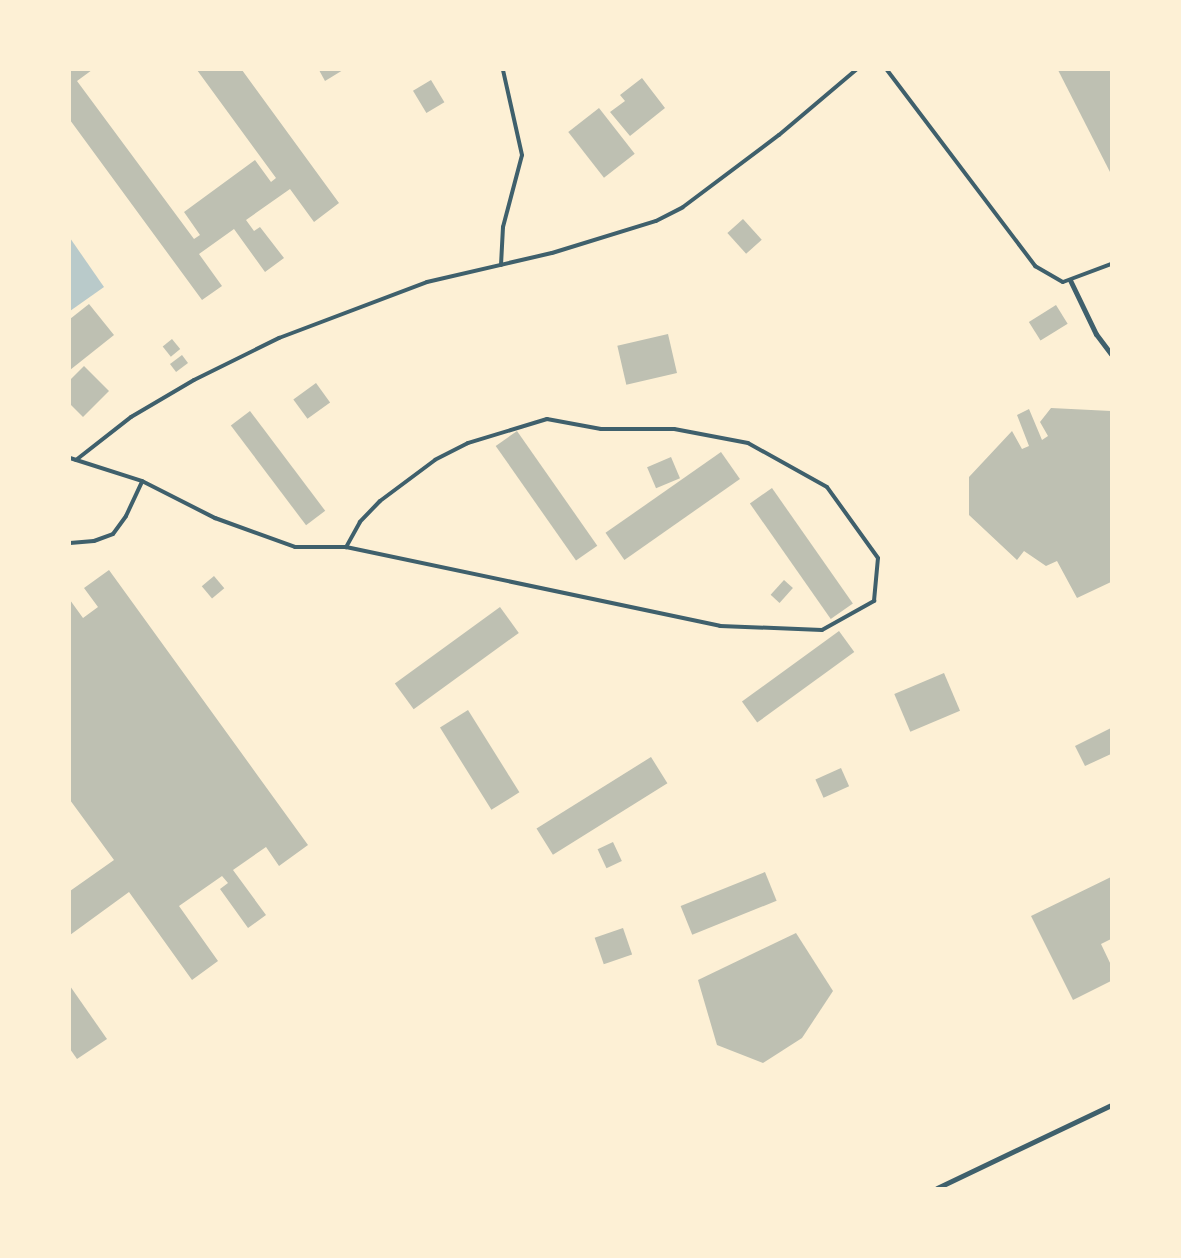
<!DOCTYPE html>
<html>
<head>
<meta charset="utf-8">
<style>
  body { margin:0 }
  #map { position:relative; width:1181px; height:1258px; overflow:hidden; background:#fdf0d5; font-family:"Fira Sans Condensed",sans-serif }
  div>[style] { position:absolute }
  .green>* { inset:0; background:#b9caca }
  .building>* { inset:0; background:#bec0b2; transform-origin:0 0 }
  .service>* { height:4px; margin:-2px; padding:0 2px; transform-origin:2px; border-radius:2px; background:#3f606c }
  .minor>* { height:5px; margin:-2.5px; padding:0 2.5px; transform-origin:2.5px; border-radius:2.5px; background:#3f606c }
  span { translate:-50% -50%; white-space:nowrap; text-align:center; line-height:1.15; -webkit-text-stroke:5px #fdf0d5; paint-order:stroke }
  .frame { position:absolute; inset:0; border:71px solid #fdf0d5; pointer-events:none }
</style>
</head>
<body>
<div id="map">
  <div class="green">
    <div style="clip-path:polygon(70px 238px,104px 287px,70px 311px)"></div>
  </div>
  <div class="building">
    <div style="clip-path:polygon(70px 70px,92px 70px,77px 81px,194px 239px,200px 235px,184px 212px,255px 160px,271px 182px,276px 178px,197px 70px,242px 70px,339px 203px,314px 222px,290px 189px,246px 220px,254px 231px,260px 227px,284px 258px,265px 272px,234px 229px,199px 254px,222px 286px,202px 300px,70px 120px)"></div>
    <div style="clip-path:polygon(319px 70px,343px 70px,325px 81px)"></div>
    <div style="clip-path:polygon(1058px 70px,1111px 70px,1111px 174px)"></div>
    <div style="clip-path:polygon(642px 78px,665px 108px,630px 136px,610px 112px,625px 101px,620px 95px)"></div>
    <div style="left:431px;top:80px;width:26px;height:21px;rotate:59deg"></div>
    <div style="left:599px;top:108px;width:58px;height:39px;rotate:52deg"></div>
    <div style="left:743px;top:219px;width:28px;height:21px;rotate:48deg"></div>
    <div style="clip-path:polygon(89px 304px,114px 335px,70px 370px,70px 319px)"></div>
    <div style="left:1056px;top:305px;width:22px;height:32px;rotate:58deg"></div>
    <div style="left:668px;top:334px;width:40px;height:52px;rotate:77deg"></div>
    <div style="left:172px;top:339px;width:13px;height:12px;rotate:51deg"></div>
    <div style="left:182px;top:355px;width:10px;height:15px;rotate:53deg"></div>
    <div style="clip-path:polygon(84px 366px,109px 391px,83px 417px,70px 404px,70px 380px)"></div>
    <div style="left:316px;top:383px;width:24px;height:28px;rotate:54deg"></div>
    <div style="clip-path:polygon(1051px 408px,1111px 411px,1111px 582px,1077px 598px,1057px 561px,1046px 566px,1024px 551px,1017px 560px,969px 515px,969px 477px,1012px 431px,1022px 449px,1029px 446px,1017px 415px,1029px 409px,1042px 440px,1048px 436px,1040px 422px)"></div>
    <div style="left:250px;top:411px;width:125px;height:24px;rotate:53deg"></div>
    <div style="left:517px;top:431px;width:140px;height:26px;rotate:55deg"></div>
    <div style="left:721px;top:452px;width:33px;height:141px;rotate:55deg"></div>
    <div style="left:671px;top:457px;width:23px;height:26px;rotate:67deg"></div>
    <div style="left:772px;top:488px;width:141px;height:27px;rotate:55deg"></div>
    <div style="clip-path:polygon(109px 570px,308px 845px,279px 866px,266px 847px,233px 870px,266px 915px,248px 928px,220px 889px,228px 883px,222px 876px,179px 906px,218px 961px,192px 980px,129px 892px,70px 935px,70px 891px,114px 860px,70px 800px,70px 600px,83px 618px,98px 607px,84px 588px)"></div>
    <div style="left:214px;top:576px;width:16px;height:16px;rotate:50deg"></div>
    <div style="left:784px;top:580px;width:12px;height:20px;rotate:42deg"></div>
    <div style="left:500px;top:607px;width:32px;height:130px;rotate:54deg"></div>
    <div style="left:839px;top:631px;width:26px;height:120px;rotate:54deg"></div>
    <div style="left:944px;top:673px;width:41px;height:54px;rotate:67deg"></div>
    <div style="left:468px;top:710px;width:97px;height:33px;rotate:58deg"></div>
    <div style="clip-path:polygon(1111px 728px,1111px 754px,1085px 766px,1075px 746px)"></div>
    <div style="left:651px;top:757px;width:31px;height:135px;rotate:58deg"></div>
    <div style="left:841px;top:768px;width:20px;height:28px;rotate:66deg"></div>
    <div style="left:613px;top:842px;width:21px;height:17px;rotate:65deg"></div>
    <div style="left:765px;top:872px;width:31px;height:91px;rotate:68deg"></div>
    <div style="clip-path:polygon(1111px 877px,1111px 939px,1101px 944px,1111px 965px,1111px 981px,1073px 1000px,1031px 916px)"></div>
    <div style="left:623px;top:928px;width:28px;height:30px;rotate:71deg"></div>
    <div style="clip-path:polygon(796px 933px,833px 991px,802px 1038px,763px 1063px,717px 1045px,698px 980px)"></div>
    <div style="clip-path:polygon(70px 986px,107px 1039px,77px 1059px,70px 1049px)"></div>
  </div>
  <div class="service">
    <div style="left:887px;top:70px;width:246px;rotate:52.9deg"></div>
    <div style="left:1035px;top:266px;width:32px;rotate:30deg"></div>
    <div style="left:1063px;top:282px;width:51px;rotate:-20.6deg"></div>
    <div style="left:501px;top:265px;width:38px;rotate:-87deg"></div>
    <div style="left:503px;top:227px;width:74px;rotate:-75.2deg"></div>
    <div style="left:522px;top:155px;width:87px;rotate:-102.6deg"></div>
    <div style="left:70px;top:458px;width:76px;rotate:17.7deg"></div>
    <div style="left:142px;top:481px;width:82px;rotate:26.9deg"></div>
    <div style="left:215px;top:518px;width:85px;rotate:19.9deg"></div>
    <div style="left:295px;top:547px;width:51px"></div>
    <div style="left:346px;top:547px;width:382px;rotate:11.9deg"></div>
    <div style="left:720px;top:626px;width:102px;rotate:2.2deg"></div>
    <div style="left:822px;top:630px;width:60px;rotate:-29.1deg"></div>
    <div style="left:874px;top:601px;width:43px;rotate:-84.7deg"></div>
    <div style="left:878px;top:558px;width:87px;rotate:-125.7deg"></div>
    <div style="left:827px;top:487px;width:90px;rotate:-150.9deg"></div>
    <div style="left:748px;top:443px;width:75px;rotate:-169.3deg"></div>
    <div style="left:674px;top:429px;width:73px;rotate:180deg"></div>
    <div style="left:601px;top:429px;width:55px;rotate:-169.5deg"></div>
    <div style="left:547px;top:419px;width:83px;rotate:163.1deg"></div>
    <div style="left:468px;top:443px;width:37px;rotate:153deg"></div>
    <div style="left:435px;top:460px;width:69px;rotate:143.3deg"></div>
    <div style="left:380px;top:501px;width:29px;rotate:134deg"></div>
    <div style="left:360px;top:522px;width:29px;rotate:119deg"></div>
    <div style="left:76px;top:460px;width:70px;rotate:-38deg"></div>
    <div style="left:131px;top:417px;width:73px;rotate:-30.4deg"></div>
    <div style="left:194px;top:380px;width:95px;rotate:-26.3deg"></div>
    <div style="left:279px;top:338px;width:158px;rotate:-20.7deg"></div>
    <div style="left:427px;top:282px;width:128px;rotate:-13.1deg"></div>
    <div style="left:552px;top:253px;width:109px;rotate:-17.1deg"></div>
    <div style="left:656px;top:221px;width:30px;rotate:-27deg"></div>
    <div style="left:683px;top:207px;width:120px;rotate:-36.9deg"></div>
    <div style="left:779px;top:135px;width:101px;rotate:-40.2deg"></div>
    <div style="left:70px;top:543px;width:24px;rotate:-5deg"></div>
    <div style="left:94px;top:541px;width:20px;rotate:-20deg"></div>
    <div style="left:113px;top:534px;width:22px;rotate:-54deg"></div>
    <div style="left:126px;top:516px;width:38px;rotate:-65deg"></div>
  </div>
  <div class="minor">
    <div style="left:1070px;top:280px;width:60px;rotate:64.3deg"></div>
    <div style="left:1096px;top:334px;width:25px;rotate:53deg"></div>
    <div style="left:937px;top:1188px;width:193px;rotate:-25.5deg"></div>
  </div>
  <div class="frame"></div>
</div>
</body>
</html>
